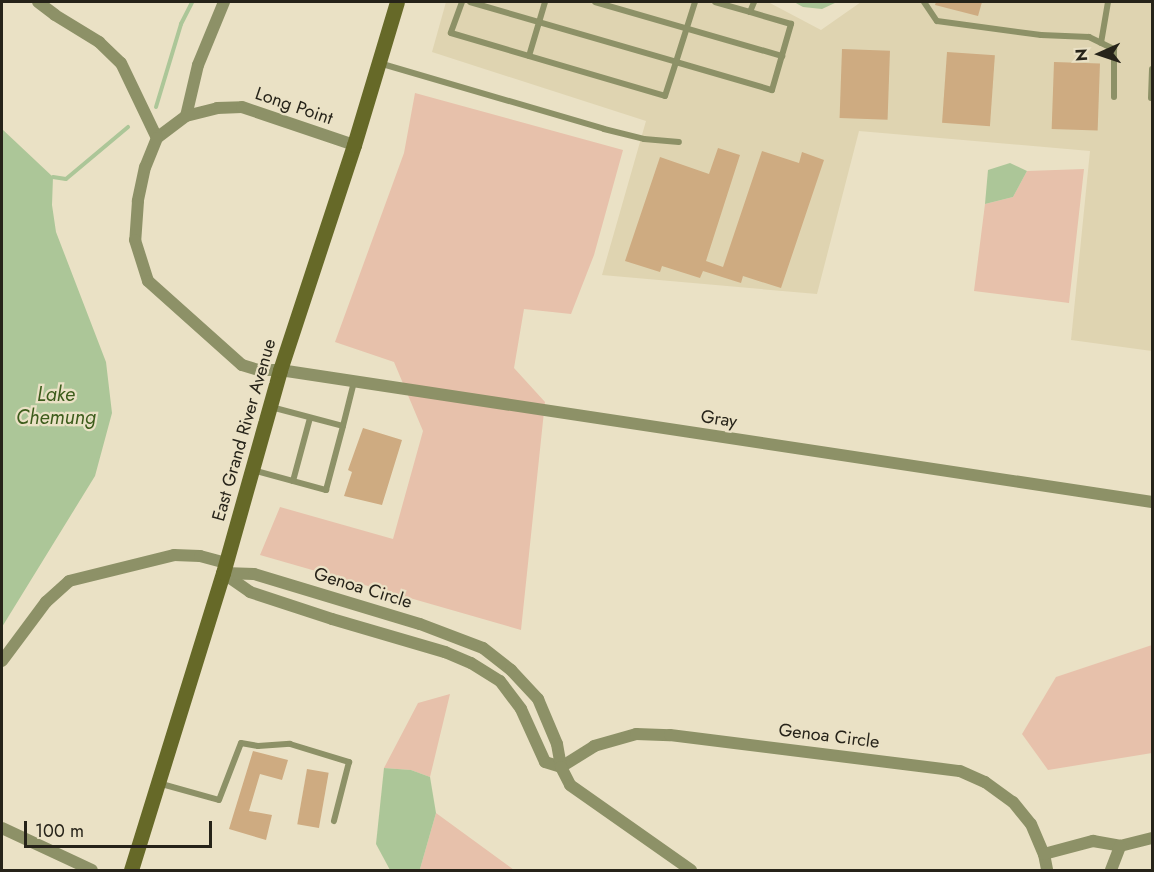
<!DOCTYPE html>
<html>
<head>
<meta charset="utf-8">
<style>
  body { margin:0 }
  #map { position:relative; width:1154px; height:872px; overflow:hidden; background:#eae1c5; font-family:Jost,sans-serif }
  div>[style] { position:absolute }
  .built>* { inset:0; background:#dfd4b1 }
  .green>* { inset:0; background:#e7c1ab }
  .water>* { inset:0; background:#acc698 }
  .stream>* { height:4px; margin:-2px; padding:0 2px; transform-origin:2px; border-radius:2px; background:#acc698 }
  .building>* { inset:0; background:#ceab81; transform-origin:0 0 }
  .lane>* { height:6px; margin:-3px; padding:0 3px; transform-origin:3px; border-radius:3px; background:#8d9167 }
  .street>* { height:12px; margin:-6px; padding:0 6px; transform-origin:6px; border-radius:6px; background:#8d9167 }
  .secondary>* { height:15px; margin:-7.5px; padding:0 7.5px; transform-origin:7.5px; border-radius:7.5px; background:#666928 }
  span { translate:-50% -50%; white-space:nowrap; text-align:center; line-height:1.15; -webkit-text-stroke:4.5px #eae1c5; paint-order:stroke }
  .street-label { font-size:18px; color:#262319 }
  .water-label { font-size:20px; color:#3c5c1b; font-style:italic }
  .frame { position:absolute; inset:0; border:3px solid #262319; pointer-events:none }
  .north { position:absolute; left:1070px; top:24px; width:60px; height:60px; -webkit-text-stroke:4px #eae1c5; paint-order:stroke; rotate:267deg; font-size:16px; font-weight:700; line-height:24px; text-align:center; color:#262319 }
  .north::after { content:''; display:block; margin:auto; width:21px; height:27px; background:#262319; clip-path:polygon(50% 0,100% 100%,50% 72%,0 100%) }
  .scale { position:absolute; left:24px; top:821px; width:188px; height:27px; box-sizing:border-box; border:3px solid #262319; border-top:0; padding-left:8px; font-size:18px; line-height:21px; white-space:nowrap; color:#262319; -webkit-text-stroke:4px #eae1c5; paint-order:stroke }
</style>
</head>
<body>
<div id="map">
  <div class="built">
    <div style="clip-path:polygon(446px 2px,768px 2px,821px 30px,861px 2px,1152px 2px,1152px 351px,1071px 340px,1090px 151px,859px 131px,817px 294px,602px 275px,646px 121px,432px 52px)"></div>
  </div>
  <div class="green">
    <div style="clip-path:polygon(415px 93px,623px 150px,594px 255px,571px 314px,524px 309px,514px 368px,545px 402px,521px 630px,260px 555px,280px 507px,393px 539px,423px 431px,394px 362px,335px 342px,404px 153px)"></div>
    <div style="clip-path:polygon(1084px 169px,1069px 303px,974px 291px,985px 204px,1013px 197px,1027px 171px)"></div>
    <div style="clip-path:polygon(1152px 645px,1152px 753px,1048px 770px,1022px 734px,1056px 677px)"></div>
    <div style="clip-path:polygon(450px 694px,430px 777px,411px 770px,384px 768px,418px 703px)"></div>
    <div style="clip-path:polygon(436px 813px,514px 870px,416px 870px,420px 869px)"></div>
  </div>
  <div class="water">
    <div style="clip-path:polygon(794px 2px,837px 2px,822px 9px,803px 7px)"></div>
    <div style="clip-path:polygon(2px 129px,53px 177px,52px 205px,56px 232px,106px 362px,112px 413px,95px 476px,2px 627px)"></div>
    <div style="clip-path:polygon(1010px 163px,1027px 171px,1013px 197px,985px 204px,988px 170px)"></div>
    <div style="clip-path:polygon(384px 768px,411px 770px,430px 777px,436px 813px,420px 869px,390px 870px,376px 844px)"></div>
  </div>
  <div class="stream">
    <div style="left:156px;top:107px;width:87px;rotate:-73.2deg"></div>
    <div style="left:181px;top:24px;width:25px;rotate:-63deg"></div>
    <div style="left:53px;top:177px;width:13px;rotate:9deg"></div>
    <div style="left:66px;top:179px;width:81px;rotate:-40deg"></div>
  </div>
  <div class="building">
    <div style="clip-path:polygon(936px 2px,982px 2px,978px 16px,935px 5px)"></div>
    <div style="left:842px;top:49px;width:48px;height:69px;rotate:2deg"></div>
    <div style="left:947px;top:52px;width:48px;height:71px;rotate:4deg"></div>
    <div style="left:1054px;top:62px;width:46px;height:67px;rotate:2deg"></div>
    <div style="clip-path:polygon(718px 148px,740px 155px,706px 261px,723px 267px,762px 151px,799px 163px,802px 152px,824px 160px,781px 288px,743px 276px,741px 283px,703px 271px,700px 278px,662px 266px,660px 272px,625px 261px,660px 157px,709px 174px)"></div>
    <div style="clip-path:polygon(363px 428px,402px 440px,382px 505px,344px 496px,352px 472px,348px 470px)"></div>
    <div style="clip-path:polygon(253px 751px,288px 760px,282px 780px,260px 774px,249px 811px,272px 815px,266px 840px,229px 829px)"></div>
    <div style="left:307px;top:769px;width:22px;height:56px;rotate:10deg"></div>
  </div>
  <div class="lane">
    <div style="left:462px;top:2px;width:33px;rotate:110deg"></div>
    <div style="left:451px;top:33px;width:223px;rotate:16.4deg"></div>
    <div style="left:665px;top:96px;width:36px;rotate:-72deg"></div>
    <div style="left:676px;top:62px;width:100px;rotate:16.3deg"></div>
    <div style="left:772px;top:90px;width:69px;rotate:-73.9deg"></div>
    <div style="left:791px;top:24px;width:43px;rotate:-163.7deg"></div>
    <div style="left:750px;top:12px;width:11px;rotate:-68deg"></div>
    <div style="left:470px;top:2px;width:215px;rotate:16.2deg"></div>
    <div style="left:676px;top:62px;width:63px;rotate:-72.4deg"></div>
    <div style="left:595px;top:2px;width:195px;rotate:16.1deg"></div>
    <div style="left:715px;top:2px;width:36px;rotate:16deg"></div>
    <div style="left:924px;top:2px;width:23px;rotate:56deg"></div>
    <div style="left:937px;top:21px;width:105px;rotate:7.7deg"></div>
    <div style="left:1041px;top:35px;width:48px;rotate:2.4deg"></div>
    <div style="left:1089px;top:37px;width:28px;rotate:26deg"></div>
    <div style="left:1114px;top:49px;width:48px;rotate:90deg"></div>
    <div style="left:1101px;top:43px;width:42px;rotate:-80.3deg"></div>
    <div style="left:529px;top:56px;width:56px;rotate:-73.5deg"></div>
    <div style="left:379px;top:63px;width:234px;rotate:16.3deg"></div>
    <div style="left:604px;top:129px;width:41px;rotate:14deg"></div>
    <div style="left:644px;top:139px;width:35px;rotate:5deg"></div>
    <div style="left:1151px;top:98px;width:29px;rotate:-88deg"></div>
    <div style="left:271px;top:407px;width:74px;rotate:14.8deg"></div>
    <div style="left:343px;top:426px;width:45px;rotate:-76deg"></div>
    <div style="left:253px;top:470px;width:76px;rotate:15.3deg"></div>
    <div style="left:326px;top:490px;width:66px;rotate:-75.1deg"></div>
    <div style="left:293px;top:481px;width:65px;rotate:-74.9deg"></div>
    <div style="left:158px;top:783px;width:63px;rotate:15.6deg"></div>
    <div style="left:219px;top:800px;width:61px;rotate:-68.9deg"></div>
    <div style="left:241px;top:743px;width:17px;rotate:10deg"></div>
    <div style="left:258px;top:746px;width:32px;rotate:-4deg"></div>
    <div style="left:290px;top:744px;width:62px;rotate:17deg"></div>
    <div style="left:349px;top:762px;width:61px;rotate:104.3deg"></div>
  </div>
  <div class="street">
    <div style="left:38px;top:2px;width:21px;rotate:37deg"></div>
    <div style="left:55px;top:15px;width:52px;rotate:31.5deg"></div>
    <div style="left:99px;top:42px;width:30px;rotate:44deg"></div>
    <div style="left:121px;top:63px;width:83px;rotate:64.4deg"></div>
    <div style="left:224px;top:2px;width:68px;rotate:112.4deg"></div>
    <div style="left:198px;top:65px;width:52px;rotate:103.2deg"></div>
    <div style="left:186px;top:116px;width:36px;rotate:143deg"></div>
    <div style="left:157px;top:138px;width:31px;rotate:112deg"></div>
    <div style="left:145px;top:167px;width:35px;rotate:102deg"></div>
    <div style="left:138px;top:201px;width:39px;rotate:94deg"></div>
    <div style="left:135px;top:240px;width:43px;rotate:72.4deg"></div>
    <div style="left:148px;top:281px;width:126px;rotate:41.8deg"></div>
    <div style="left:242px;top:365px;width:17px;rotate:17deg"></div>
    <div style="left:258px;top:370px;width:22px"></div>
    <div style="left:280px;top:370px;width:882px;rotate:8.61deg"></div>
    <div style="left:186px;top:116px;width:32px;rotate:-14deg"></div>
    <div style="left:217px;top:108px;width:25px;rotate:-2deg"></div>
    <div style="left:242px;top:107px;width:118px;rotate:18.7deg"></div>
    <div style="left:223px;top:573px;width:33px;rotate:35deg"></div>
    <div style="left:250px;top:592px;width:86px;rotate:18.2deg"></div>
    <div style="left:332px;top:619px;width:118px;rotate:16.3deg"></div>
    <div style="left:445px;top:652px;width:28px;rotate:23deg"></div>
    <div style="left:471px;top:663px;width:34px;rotate:32deg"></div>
    <div style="left:500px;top:681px;width:35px;rotate:53deg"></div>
    <div style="left:521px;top:709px;width:58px;rotate:65.6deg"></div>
    <div style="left:545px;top:762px;width:17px;rotate:17deg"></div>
    <div style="left:561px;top:767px;width:39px;rotate:-32deg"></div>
    <div style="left:594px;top:746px;width:44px;rotate:-15.9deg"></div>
    <div style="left:636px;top:734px;width:34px;rotate:2deg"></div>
    <div style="left:670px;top:735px;width:292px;rotate:7.1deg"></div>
    <div style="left:960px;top:771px;width:27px;rotate:24deg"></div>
    <div style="left:985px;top:782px;width:34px;rotate:36deg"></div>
    <div style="left:1013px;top:802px;width:28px;rotate:51deg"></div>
    <div style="left:1031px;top:824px;width:33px;rotate:67deg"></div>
    <div style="left:1044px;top:854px;width:16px;rotate:79deg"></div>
    <div style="left:224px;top:573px;width:30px;rotate:2deg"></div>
    <div style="left:254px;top:574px;width:173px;rotate:16.8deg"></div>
    <div style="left:420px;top:624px;width:67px;rotate:20.9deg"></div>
    <div style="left:483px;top:648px;width:36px;rotate:38deg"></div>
    <div style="left:511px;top:670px;width:40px;rotate:47deg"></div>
    <div style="left:538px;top:699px;width:49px;rotate:67.1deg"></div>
    <div style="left:557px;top:744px;width:23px;rotate:80deg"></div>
    <div style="left:561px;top:767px;width:20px;rotate:63deg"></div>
    <div style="left:570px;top:785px;width:148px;rotate:35.1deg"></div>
    <div style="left:2px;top:661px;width:74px;rotate:-53.3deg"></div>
    <div style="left:46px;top:602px;width:31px;rotate:-42deg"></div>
    <div style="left:69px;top:581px;width:108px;rotate:-13.9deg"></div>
    <div style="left:174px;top:555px;width:26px;rotate:2deg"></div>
    <div style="left:200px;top:556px;width:27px;rotate:15deg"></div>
    <div style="left:2px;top:828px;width:99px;rotate:25deg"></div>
    <div style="left:1044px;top:854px;width:51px;rotate:-14.9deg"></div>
    <div style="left:1093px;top:841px;width:27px;rotate:10deg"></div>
    <div style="left:1120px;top:846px;width:33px;rotate:-14deg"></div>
    <div style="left:1111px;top:870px;width:26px;rotate:-69deg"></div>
  </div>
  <div class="secondary">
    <div style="left:131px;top:870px;width:311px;rotate:-72.8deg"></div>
    <div style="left:223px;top:573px;width:211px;rotate:-74.3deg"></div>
    <div style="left:280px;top:370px;width:237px;rotate:-71.8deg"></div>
    <div style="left:354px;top:145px;width:149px;rotate:-73.3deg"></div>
  </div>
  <div class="street-label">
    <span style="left:294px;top:106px;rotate:19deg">Long Point</span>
    <span style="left:719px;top:419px;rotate:9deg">Gray</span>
    <span style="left:244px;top:430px;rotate:-74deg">East Grand River Avenue</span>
    <span style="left:363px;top:588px;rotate:17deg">Genoa Circle</span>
    <span style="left:829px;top:736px;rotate:7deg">Genoa Circle</span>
  </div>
  <div class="water-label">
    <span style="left:56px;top:406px">Lake<br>Chemung</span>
  </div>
  <div class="frame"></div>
  <div class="north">N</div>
  <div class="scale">100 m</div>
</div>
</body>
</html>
